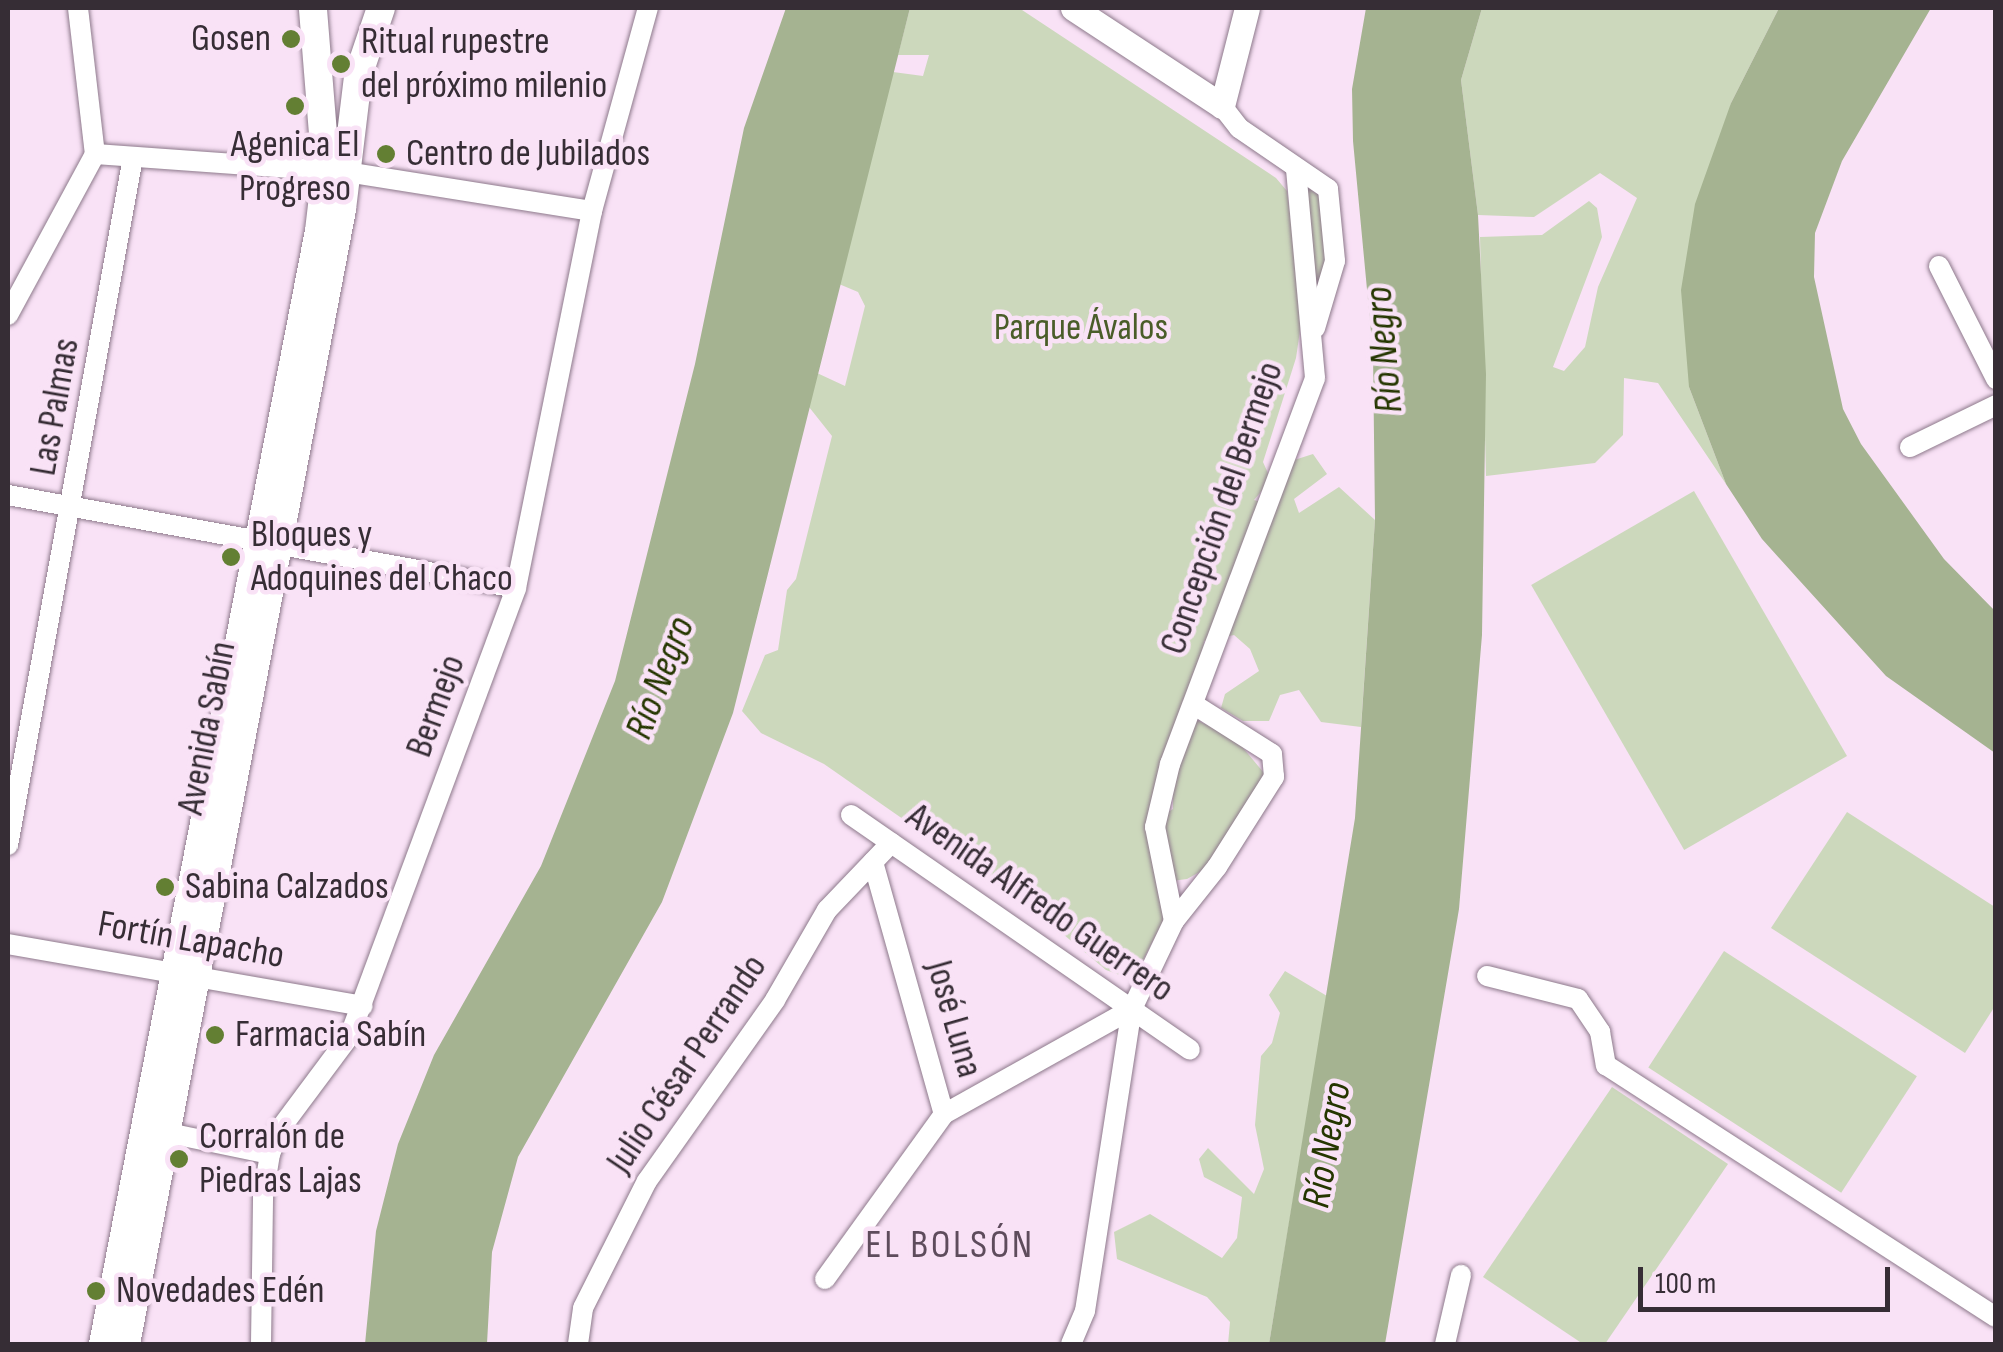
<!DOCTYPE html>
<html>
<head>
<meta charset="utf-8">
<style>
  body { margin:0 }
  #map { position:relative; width:2003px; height:1352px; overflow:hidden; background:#f9e2f6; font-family:"Sofia Sans Condensed",sans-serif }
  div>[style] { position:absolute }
  .green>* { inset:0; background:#ccd8bc; transform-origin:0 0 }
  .water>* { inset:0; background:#a5b391 }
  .roads { filter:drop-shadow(0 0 2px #8d798b) drop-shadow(0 0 2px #8d798b) }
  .minor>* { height:20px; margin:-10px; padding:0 10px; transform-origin:10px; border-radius:10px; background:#fff }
  .tertiary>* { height:25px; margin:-12.5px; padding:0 12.5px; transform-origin:12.5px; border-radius:12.5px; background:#fff }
  .secondary>* { height:28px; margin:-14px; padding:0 14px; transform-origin:14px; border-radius:14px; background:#fff }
  .dots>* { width:28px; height:28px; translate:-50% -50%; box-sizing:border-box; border:5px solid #f9e2f6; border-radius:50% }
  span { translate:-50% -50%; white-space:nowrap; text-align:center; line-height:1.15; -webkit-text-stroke:9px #f9e2f6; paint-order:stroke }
  .poi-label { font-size:38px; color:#362d35 }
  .right { translate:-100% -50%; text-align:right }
  .left { translate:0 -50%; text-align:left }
  .park-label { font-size:38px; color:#4a5d29 }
  .street-label { font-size:38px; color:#362d35 }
  .water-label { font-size:40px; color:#253600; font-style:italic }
  .neighbourhood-label { font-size:40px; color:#5e4c5c; letter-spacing:2.5px }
  .frame { position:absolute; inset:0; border:10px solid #362d35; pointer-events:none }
  .scale { position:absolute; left:1638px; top:1267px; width:252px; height:45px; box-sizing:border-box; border:5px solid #362d35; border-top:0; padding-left:12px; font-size:30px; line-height:35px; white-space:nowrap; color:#362d35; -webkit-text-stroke:8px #f9e2f6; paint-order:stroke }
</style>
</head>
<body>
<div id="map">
  <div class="green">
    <div style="clip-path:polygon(910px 8px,1019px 8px,1276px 178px,1287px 191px,1303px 310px,1296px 358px,1263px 462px,1271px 480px,1254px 500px,1265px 503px,1288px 462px,1313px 454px,1327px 474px,1294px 499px,1299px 513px,1339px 487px,1375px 520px,1361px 727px,1321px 722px,1299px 690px,1280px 695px,1269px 721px,1243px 721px,1221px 708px,1225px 694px,1259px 671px,1250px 649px,1234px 635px,1204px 641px,1202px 664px,1193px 674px,1150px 823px,1173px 809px,1173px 780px,1196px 720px,1234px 737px,1264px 773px,1214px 864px,1187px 879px,1156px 883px,1164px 919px,1133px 980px,1106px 970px,1039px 914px,824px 764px,761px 733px,742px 711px,765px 655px,778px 650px,787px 590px,796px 579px,832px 436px,809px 407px,817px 373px,845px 386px,865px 306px,858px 292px,839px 284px,893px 72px,923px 76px,929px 55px,898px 55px)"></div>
    <div style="clip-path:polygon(1482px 8px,1779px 8px,1731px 103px,1689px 387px,1726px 484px,1658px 383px,1624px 378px,1623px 435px,1595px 463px,1486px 476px,1480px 237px,1542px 235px,1589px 201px,1597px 208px,1602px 237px,1553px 367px,1564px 371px,1585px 347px,1598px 287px,1637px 198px,1600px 173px,1534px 217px,1478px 215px,1461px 80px)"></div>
    <div style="clip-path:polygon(1305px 186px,1323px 198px,1327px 260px,1317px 293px)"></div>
    <div style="left:1694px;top:491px;width:306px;height:188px;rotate:60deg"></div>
    <div style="clip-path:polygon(1847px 812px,1995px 907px,1995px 1006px,1965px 1053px,1771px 928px)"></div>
    <div style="left:1724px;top:951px;width:230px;height:139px;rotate:33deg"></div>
    <div style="clip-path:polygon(1285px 971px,1327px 996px,1269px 1344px,1228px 1344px,1230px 1322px,1207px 1297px,1117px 1259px,1114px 1232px,1150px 1214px,1222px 1258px,1237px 1238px,1242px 1197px,1204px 1177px,1199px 1159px,1208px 1148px,1254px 1194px,1264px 1169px,1255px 1125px,1261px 1056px,1272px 1043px,1280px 1013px,1269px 995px)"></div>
    <div style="clip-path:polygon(1612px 1087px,1728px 1164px,1605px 1344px,1583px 1344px,1483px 1277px)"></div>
  </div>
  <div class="water">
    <div style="clip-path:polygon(786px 8px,910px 8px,733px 713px,662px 902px,518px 1157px,492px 1252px,487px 1344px,365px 1344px,376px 1231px,398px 1144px,434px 1055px,541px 866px,615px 681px,695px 364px,744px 128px)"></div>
    <div style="clip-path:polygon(1366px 8px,1482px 8px,1461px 80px,1478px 215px,1486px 374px,1482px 635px,1459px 909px,1385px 1344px,1269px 1344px,1355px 818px,1375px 520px,1373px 353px,1353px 141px,1352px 89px)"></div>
    <div style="clip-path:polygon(1779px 8px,1931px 8px,1842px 161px,1815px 233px,1814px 277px,1843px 409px,1861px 444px,1944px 559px,1995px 611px,1995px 753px,1886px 676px,1762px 539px,1726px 484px,1689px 387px,1681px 290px,1695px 204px,1731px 103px)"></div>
  </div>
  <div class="roads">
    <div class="minor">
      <div style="left:78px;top:8px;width:147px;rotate:83.4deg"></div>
      <div style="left:1222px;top:106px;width:28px;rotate:52deg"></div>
      <div style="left:1239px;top:128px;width:108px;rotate:34.4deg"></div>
      <div style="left:1328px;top:189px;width:72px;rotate:84.4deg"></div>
      <div style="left:1335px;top:261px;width:70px;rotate:106.6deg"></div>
      <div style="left:95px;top:154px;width:252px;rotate:4.1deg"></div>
      <div style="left:346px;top:172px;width:249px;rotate:9deg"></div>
      <div style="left:1939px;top:266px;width:127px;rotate:63.2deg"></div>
      <div style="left:8px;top:315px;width:183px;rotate:-61.6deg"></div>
      <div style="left:1910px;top:447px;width:96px;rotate:-26deg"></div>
      <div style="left:8px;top:495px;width:516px;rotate:10.37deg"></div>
      <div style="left:851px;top:815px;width:412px;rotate:34.7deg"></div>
      <div style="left:8px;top:845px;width:699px;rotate:-79.7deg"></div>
      <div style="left:873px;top:862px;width:262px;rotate:74.3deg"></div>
      <div style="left:1174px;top:921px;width:69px;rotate:-51.5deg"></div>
      <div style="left:1217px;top:867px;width:107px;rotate:-57.7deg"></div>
      <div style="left:1274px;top:777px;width:23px;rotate:-95deg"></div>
      <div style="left:1272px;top:754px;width:93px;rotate:-147.7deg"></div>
      <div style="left:8px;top:944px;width:360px;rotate:9.9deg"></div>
      <div style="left:1487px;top:976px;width:94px;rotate:14.2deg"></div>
      <div style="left:1578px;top:999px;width:40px;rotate:56deg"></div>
      <div style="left:1600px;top:1032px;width:34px;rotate:80deg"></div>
      <div style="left:1606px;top:1065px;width:464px;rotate:32.9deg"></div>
      <div style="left:154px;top:1130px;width:118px;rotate:11.7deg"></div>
      <div style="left:825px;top:1279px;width:203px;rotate:-54.2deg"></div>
      <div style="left:944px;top:1114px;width:215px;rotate:-29.2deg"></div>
      <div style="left:261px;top:1344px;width:147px;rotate:-89.2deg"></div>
      <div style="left:263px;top:1197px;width:44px;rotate:-80.8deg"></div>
      <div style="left:270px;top:1154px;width:27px;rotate:-68deg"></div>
      <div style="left:280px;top:1129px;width:117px;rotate:-53.3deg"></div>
      <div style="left:350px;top:1035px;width:477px;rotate:-69.6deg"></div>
      <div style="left:516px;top:588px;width:385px;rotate:-78.6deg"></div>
      <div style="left:592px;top:211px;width:211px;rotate:-74.6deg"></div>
      <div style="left:578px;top:1344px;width:36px;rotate:-82deg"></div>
      <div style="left:583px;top:1308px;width:142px;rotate:-63.3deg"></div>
      <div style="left:647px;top:1181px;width:222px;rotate:-54.7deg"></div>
      <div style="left:775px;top:1000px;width:104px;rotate:-60deg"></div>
      <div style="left:827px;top:910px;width:93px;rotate:-46.3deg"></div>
      <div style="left:1071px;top:1344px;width:36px;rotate:-67deg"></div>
      <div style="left:1085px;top:1311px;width:306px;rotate:-81.2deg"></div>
      <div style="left:1132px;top:1009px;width:98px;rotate:-64.5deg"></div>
      <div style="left:1174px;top:921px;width:96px;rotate:-101.4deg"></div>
      <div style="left:1155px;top:827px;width:65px;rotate:-76.6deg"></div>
      <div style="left:1170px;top:764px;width:412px;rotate:-69.4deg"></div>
      <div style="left:1315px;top:378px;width:209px;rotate:-95.2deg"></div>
      <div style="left:1445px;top:1344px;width:71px;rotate:-76.9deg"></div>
    </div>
    <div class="tertiary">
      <div style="left:1073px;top:8px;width:178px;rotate:33.3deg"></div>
      <div style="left:1222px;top:106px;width:101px;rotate:-75.7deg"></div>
    </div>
    <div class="secondary">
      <div style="left:103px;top:1344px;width:1134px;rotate:-79.02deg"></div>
      <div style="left:319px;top:231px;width:60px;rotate:-83.3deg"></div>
      <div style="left:326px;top:171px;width:164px;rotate:-94.6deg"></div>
      <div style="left:126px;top:1344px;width:1155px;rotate:-79.22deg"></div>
      <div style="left:342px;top:209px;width:134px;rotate:-83.1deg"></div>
      <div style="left:358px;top:76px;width:72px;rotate:-71.3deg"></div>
    </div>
  </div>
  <div class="dots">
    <div style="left:291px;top:39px;background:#637f33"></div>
    <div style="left:341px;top:64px;background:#637f33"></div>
    <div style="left:295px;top:106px;background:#637f33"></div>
    <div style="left:386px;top:154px;background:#637f33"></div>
    <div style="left:231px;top:557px;background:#637f33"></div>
    <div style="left:165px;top:887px;background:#637f33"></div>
    <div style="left:215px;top:1035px;background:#637f33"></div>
    <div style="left:179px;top:1159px;background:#637f33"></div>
    <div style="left:96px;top:1291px;background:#637f33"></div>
  </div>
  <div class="poi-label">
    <span class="right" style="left:271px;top:39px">Gosen</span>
    <span class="left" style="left:361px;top:64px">Ritual rupestre<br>del próximo milenio</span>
    <span style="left:295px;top:167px">Agenica El<br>Progreso</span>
    <span class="left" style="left:406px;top:154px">Centro de Jubilados</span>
    <span class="left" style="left:251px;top:557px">Bloques y<br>Adoquines del Chaco</span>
    <span class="left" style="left:185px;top:887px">Sabina Calzados</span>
    <span class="left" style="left:235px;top:1035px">Farmacia Sabín</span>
    <span class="left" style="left:199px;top:1159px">Corralón de<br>Piedras Lajas</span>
    <span class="left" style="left:116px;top:1291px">Novedades Edén</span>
  </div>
  <div class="park-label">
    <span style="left:1081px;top:328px">Parque Ávalos</span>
  </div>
  <div class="street-label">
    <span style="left:55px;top:407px;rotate:-80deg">Las Palmas</span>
    <span style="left:1222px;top:508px;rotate:-71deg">Concepción del Bermejo</span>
    <span style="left:436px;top:706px;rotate:-70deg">Bermejo</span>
    <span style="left:207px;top:728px;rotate:-79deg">Avenida Sabín</span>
    <span style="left:1040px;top:903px;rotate:35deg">Avenida Alfredo Guerrero</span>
    <span style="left:191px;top:940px;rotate:10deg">Fortín Lapacho</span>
    <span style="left:954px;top:1019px;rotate:74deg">José Luna</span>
    <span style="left:687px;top:1064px;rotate:-56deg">Julio César Perrando</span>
  </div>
  <div class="water-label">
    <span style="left:1384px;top:350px;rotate:-95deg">Río Negro</span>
    <span style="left:660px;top:678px;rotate:-69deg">Río Negro</span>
    <span style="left:1327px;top:1145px;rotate:-80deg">Río Negro</span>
  </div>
  <div class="neighbourhood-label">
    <span style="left:950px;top:1245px">EL BOLSÓN</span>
  </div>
  <div class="frame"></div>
  <div class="scale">100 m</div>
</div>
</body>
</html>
